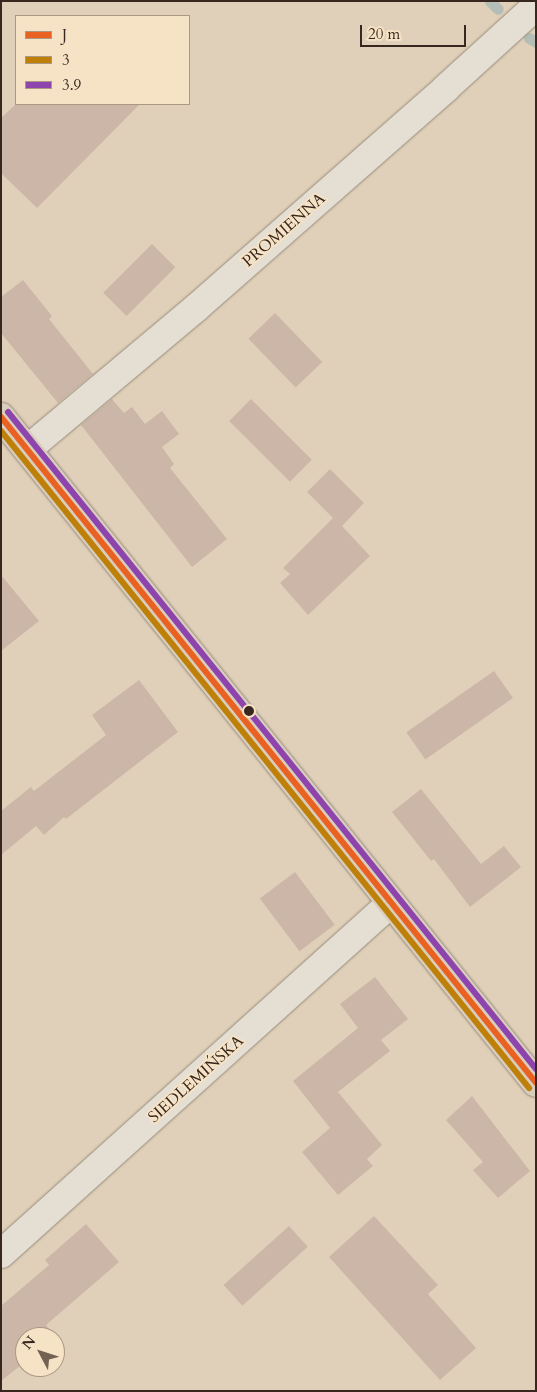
<!DOCTYPE html>
<html>
<head>
<meta charset="utf-8">
<style>
  body { margin:0 }
  #map { position:relative; width:537px; height:1392px; overflow:hidden; background:#e0d0b9; font-family:Cardo,serif }
  div>[style] { position:absolute }
  .stream>* { height:11px; margin:-5.5px; padding:0 5.5px; transform-origin:5.5px; border-radius:5.5px; background:#b4bdb6 }
  .building>* { inset:0; background:#ccb6a8; transform-origin:0 0 }
  .roads { filter:drop-shadow(0 0 1px #968b7d) drop-shadow(0 0 1px #968b7d) }
  .street>* { height:28px; margin:-14px; padding:0 14px; transform-origin:14px; border-radius:14px; background:#e5ded2 }
  .secondary>* { height:28px; margin:-14px; padding:0 14px; transform-origin:14px; border-radius:14px; background:#e5ded2 }
  .primary>* { height:28px; margin:-14px; padding:0 14px; transform-origin:14px; border-radius:14px; background:#d9cdbc }
  .bus-1>* { height:6px; margin:-3px; padding:0 3px; transform-origin:3px; border-radius:3px; background:#e96222 }
  .bus-2>* { height:6px; margin:-3px; padding:0 3px; transform-origin:3px; border-radius:3px; background:#be8009 }
  .bus-3>* { height:6px; margin:-3px; padding:0 3px; transform-origin:3px; border-radius:3px; background:#8e44ad }
  .dots>* { width:14px; height:14px; translate:-50% -50%; box-sizing:border-box; border:2px solid #f6e3c6; border-radius:50% }
  span { translate:-50% -50%; white-space:nowrap; text-align:center; line-height:1.15; -webkit-text-stroke:4px #f6e3c6; paint-order:stroke }
  .street-label { font-size:16px; color:#38271e }
  .frame { position:absolute; inset:0; border:2px solid #38271e; pointer-events:none }
  .legend { position:absolute; left:15px; top:15px; width:175px; height:90px; box-sizing:border-box; background:#f6e3c6; border:1px solid #aa9883; margin:0; padding:6px 9px; list-style:none; font-size:15px; color:#38271e }
  .legend li { display:flex; align-items:center; gap:10px; height:25px }
  .legend b { width:25px; border:1px solid #aa9883 }
  .north { position:absolute; left:15px; top:1327px; width:50px; height:50px; box-sizing:border-box; background:#f6e3c6; border:1px solid #aa9883; border-radius:50%; rotate:310deg; font-size:14px; font-weight:700; line-height:20px; text-align:center; color:#38271e }
  .north::after { content:''; display:block; margin:auto; width:18px; height:22px; background:#736254; clip-path:polygon(50% 0,100% 100%,50% 72%,0 100%) }
  .scale { position:absolute; left:360px; top:25px; width:106px; height:22px; box-sizing:border-box; border:2px solid #38271e; border-top:0; padding-left:6px; font-size:15px; line-height:18px; white-space:nowrap; color:#38271e; -webkit-text-stroke:4px #f6e3c6; paint-order:stroke }
</style>
</head>
<body>
<div id="map">
  <div class="stream">
    <div style="left:490px;top:1px;width:11px;rotate:45deg"></div>
    <div style="left:529px;top:38px;width:8px;rotate:30deg"></div>
  </div>
  <div class="building">
    <div style="clip-path:polygon(16px 104px,140px 104px,37px 208px,1px 173px,1px 118px)"></div>
    <div style="left:152px;top:244px;width:33px;height:69px;rotate:45deg"></div>
    <div style="clip-path:polygon(23px 280px,52px 316px,49px 319px,93px 374px,58px 403px,1px 333px,1px 297px)"></div>
    <div style="left:275px;top:313px;width:68px;height:37px;rotate:46deg"></div>
    <div style="clip-path:polygon(112px 399px,124px 413px,132px 407px,145px 424px,162px 411px,179px 434px,162px 447px,174px 464px,170px 468px,227px 539px,192px 567px,81px 425px)"></div>
    <div style="left:251px;top:399px;width:86px;height:31px;rotate:45deg"></div>
    <div style="clip-path:polygon(330px 469px,364px 503px,342px 526px,370px 556px,308px 615px,280px 583px,290px 574px,283px 568px,333px 518px,307px 492px)"></div>
    <div style="clip-path:polygon(1px 575px,39px 621px,1px 651px)"></div>
    <div style="left:494px;top:671px;width:33px;height:107px;rotate:55deg"></div>
    <div style="clip-path:polygon(139px 680px,178px 732px,66px 819px,64px 817px,44px 835px,36px 826px,1px 855px,1px 811px,31px 787px,34px 791px,106px 735px,92px 715px)"></div>
    <div style="clip-path:polygon(421px 789px,481px 864px,504px 846px,521px 867px,470px 907px,434px 859px,431px 861px,392px 812px)"></div>
    <div style="left:295px;top:872px;width:66px;height:44px;rotate:53deg"></div>
    <div style="clip-path:polygon(375px 977px,408px 1019px,381px 1040px,390px 1051px,338px 1092px,382px 1145px,367px 1159px,373px 1166px,338px 1195px,302px 1152px,330px 1128px,293px 1081px,358px 1028px,340px 1004px)"></div>
    <div style="clip-path:polygon(472px 1096px,530px 1171px,498px 1198px,473px 1170px,483px 1162px,446px 1120px)"></div>
    <div style="clip-path:polygon(374px 1216px,438px 1285px,428px 1294px,476px 1348px,440px 1380px,329px 1257px)"></div>
    <div style="clip-path:polygon(86px 1224px,119px 1262px,46px 1325px,56px 1338px,25px 1337px,25px 1362px,1px 1381px,1px 1306px,49px 1265px,45px 1260px)"></div>
    <div style="left:289px;top:1226px;width:28px;height:88px;rotate:48deg"></div>
  </div>
  <div class="roads">
    <div class="street">
      <div style="left:28px;top:449px;width:219px;rotate:-40deg"></div>
      <div style="left:196px;top:308px;width:333px;rotate:-41.3deg"></div>
      <div style="left:446px;top:88px;width:122px;rotate:-42.3deg"></div>
    </div>
    <div class="secondary">
      <div style="left:1px;top:1254px;width:525px;rotate:-41.99deg"></div>
    </div>
    <div class="primary">
      <div style="left:1px;top:417px;width:854px;rotate:51.22deg"></div>
    </div>
  </div>
  <div class="bus-1">
    <div style="left:1px;top:417px;width:854px;rotate:51.22deg"></div>
  </div>
  <div class="bus-2">
    <div style="left:1px;top:431px;width:843px;rotate:51.21deg"></div>
  </div>
  <div class="bus-3">
    <div style="left:8px;top:412px;width:843px;rotate:51.21deg"></div>
  </div>
  <div class="dots">
    <div style="left:249px;top:711px;background:#38271e"></div>
  </div>
  <div class="street-label">
    <span style="left:284px;top:230px;rotate:-41deg">PROMIENNA</span>
    <span style="left:196px;top:1079px;rotate:-42deg">SIEDLEMIŃSKA</span>
  </div>
  <div class="frame"></div>
  <ul class="legend">
  <li><b style="height:6px;background:#e96222"></b>J</li>
  <li><b style="height:6px;background:#be8009"></b>3</li>
  <li><b style="height:6px;background:#8e44ad"></b>3.9</li>
  </ul>
  <div class="north">N</div>
  <div class="scale">20 m</div>
</div>
</body>
</html>
